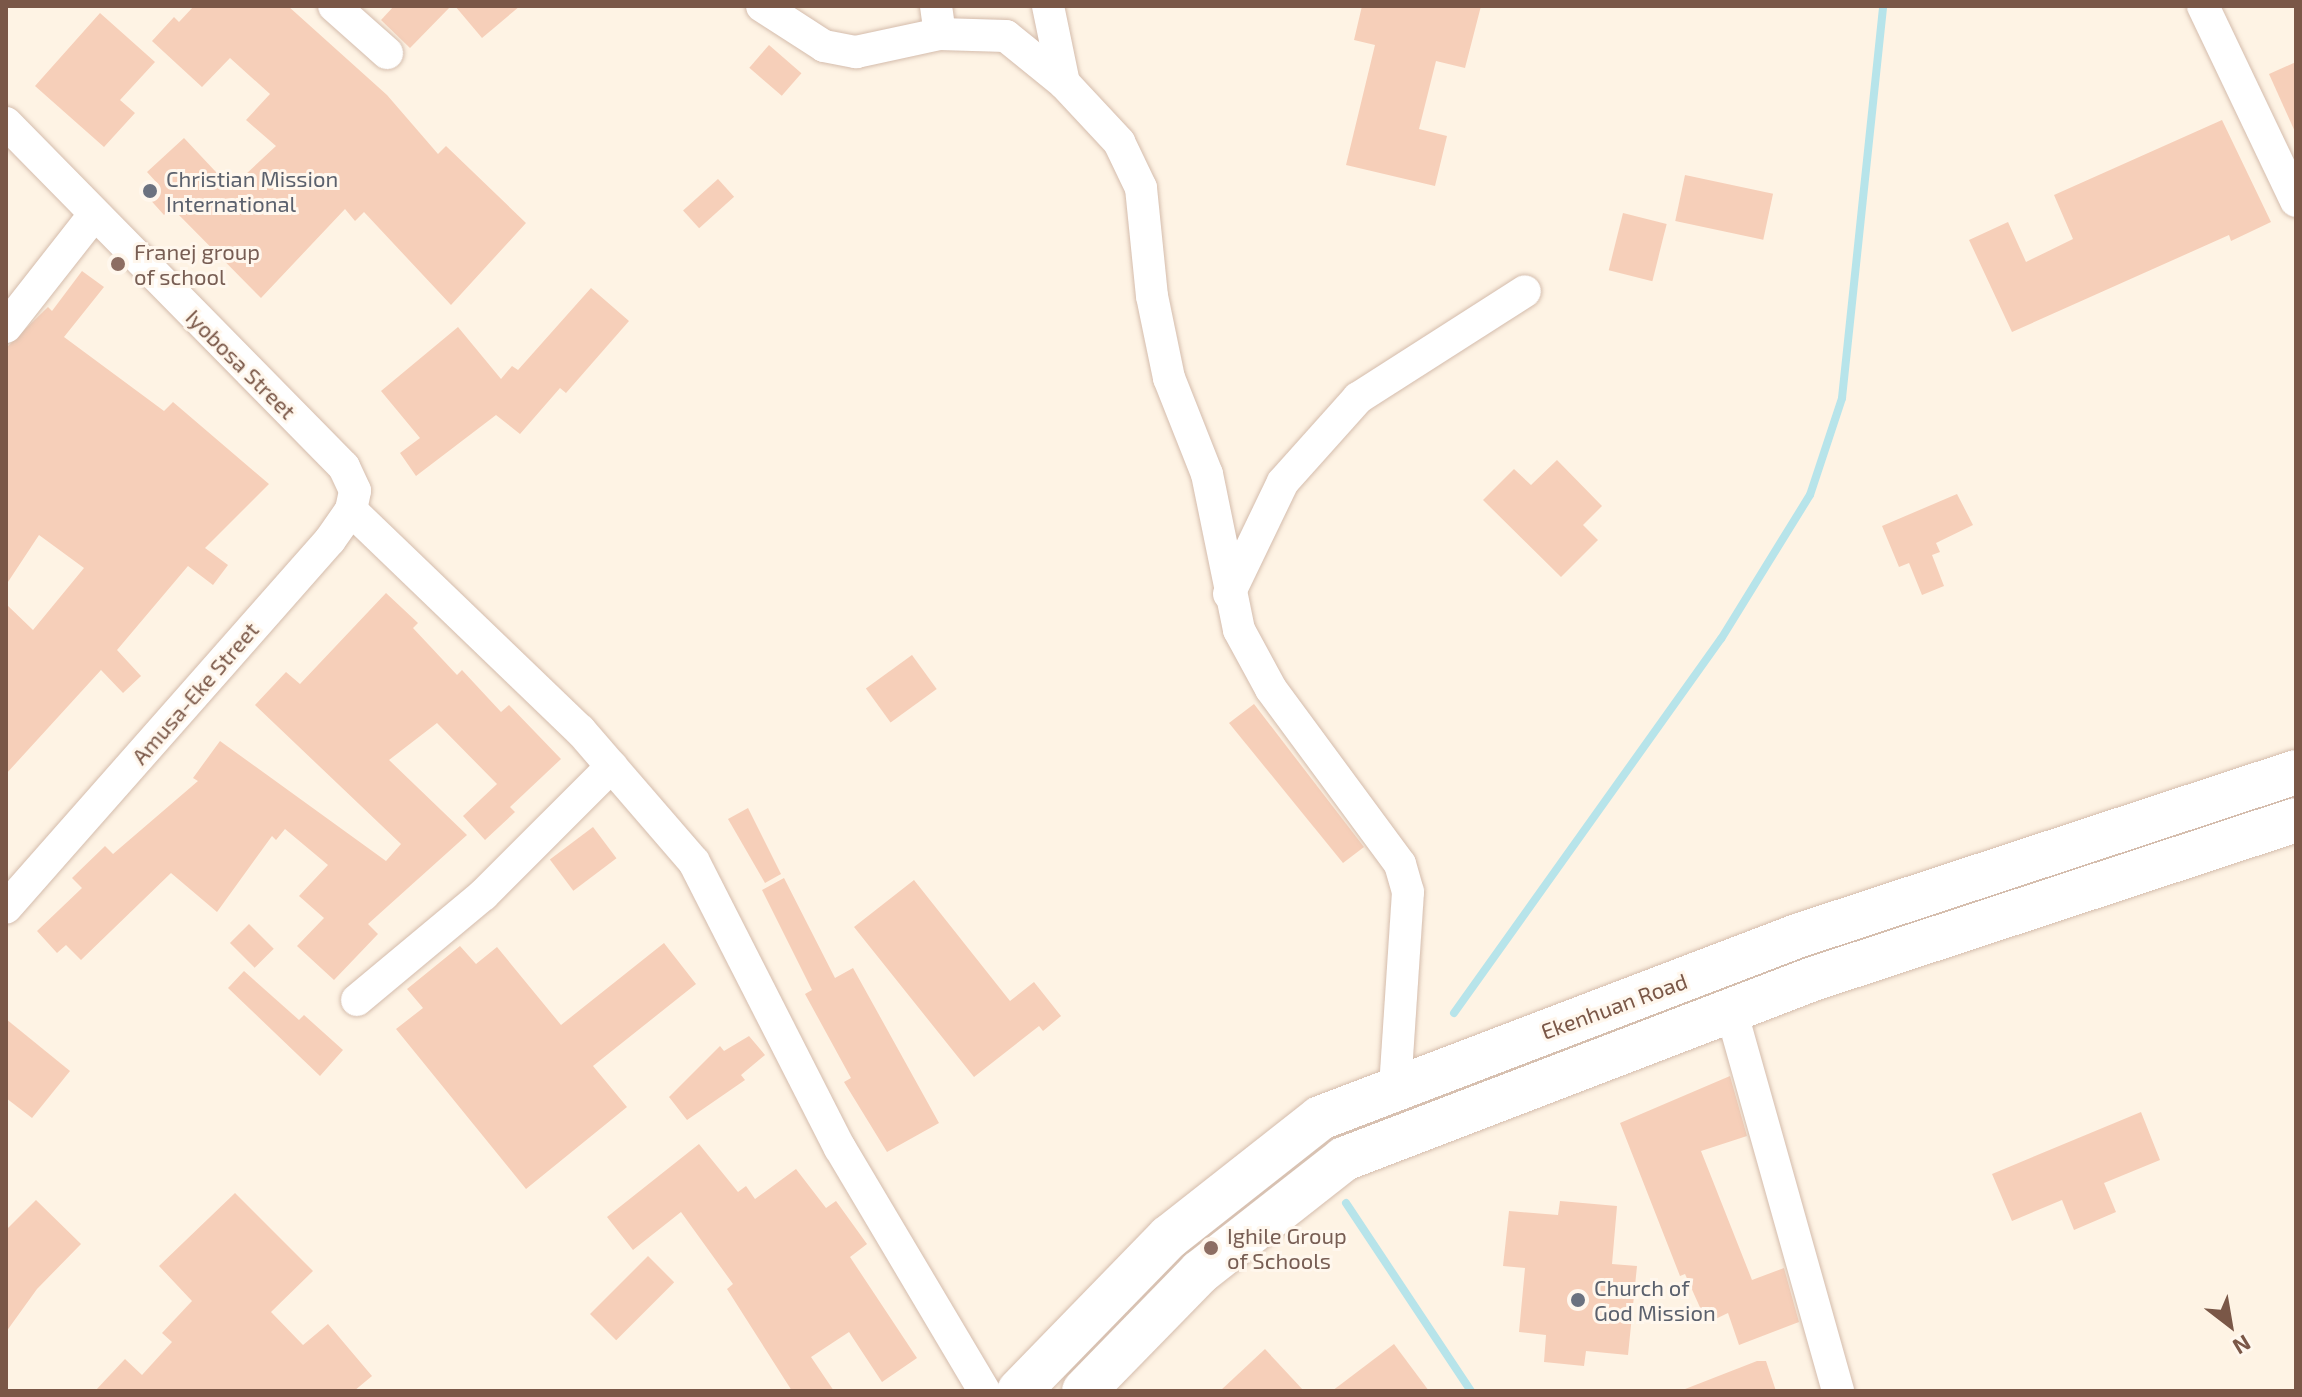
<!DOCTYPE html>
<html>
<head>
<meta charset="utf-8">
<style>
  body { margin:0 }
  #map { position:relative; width:2302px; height:1397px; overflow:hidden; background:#fef3e4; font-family:"Exo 2",sans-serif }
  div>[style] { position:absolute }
  .stream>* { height:8px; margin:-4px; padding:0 4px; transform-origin:4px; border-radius:4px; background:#b7e4ea }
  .building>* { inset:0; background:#f6cfb9; transform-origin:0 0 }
  .roads { filter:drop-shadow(0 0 2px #d4bcac) drop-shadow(0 0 2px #d4bcac) }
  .street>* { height:32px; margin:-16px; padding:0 16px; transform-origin:16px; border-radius:16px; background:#fff }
  .secondary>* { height:44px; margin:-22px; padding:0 22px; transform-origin:22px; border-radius:22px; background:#fff }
  .dots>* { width:22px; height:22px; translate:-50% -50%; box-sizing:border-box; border:4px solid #fff7ed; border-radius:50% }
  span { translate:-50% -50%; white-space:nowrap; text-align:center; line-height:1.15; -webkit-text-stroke:6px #fff7ed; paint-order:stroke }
  .worship-label { font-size:22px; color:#5b616d }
  .left { translate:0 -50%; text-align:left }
  .education-label { font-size:22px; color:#785e54 }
  .street-label { font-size:22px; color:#7a5747 }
  .frame { position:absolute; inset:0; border:8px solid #7a5747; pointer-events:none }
  .north { position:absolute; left:2190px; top:1285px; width:80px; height:80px; -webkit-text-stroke:6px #fff7ed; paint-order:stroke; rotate:149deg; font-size:22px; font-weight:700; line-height:32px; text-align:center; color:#7a5747 }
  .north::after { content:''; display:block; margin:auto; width:28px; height:36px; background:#7a5747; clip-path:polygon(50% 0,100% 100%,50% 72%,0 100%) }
</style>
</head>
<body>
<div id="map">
  <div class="stream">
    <div style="left:1454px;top:1013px;width:460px;rotate:-54.5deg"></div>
    <div style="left:1721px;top:639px;width:169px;rotate:-58.3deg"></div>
    <div style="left:1810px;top:495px;width:102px;rotate:-71.7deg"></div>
    <div style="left:1842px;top:398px;width:394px;rotate:-84deg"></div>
    <div style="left:1346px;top:1203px;width:226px;rotate:56.4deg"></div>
  </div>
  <div class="building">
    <div style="clip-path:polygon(194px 6px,288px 6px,387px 95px,438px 154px,446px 146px,526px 223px,451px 305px,364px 212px,355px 221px,345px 209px,261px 298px,172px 208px,164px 215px,146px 195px,158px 184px,147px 172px,184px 138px,231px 188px,276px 146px,246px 120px,270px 94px,230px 58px,202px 87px,152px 41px,174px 17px,179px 22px)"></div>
    <div style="clip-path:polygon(394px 6px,451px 6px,410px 48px,381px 20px)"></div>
    <div style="clip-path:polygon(455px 6px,520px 6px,482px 38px)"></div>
    <div style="clip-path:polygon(1362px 6px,1481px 6px,1465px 68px,1436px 61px,1419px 129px,1447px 136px,1435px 186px,1346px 165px,1375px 45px,1354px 40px)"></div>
    <div style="clip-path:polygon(100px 13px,155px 62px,120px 100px,135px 113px,104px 147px,35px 86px)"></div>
    <div style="left:769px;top:45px;width:43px;height:30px;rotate:41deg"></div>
    <div style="clip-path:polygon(2296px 62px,2296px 134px,2269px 74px)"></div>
    <div style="clip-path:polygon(2222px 120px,2271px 222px,2231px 241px,2229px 235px,2012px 332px,1969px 240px,2008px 222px,2026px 262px,2073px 239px,2054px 195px)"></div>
    <div style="left:1685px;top:175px;width:90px;height:47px;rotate:12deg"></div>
    <div style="left:718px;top:179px;width:24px;height:47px;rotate:48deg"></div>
    <div style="left:1623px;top:213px;width:45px;height:59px;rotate:14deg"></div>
    <div style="clip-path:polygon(82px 271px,104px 287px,64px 337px,164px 411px,173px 402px,269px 484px,205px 548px,228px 565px,213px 585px,188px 566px,117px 650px,141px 676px,123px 693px,101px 670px,6px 774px,6px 604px,33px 630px,84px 568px,39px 535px,6px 585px,6px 348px,48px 307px,52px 311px)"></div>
    <div style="clip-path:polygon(591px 288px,629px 321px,566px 393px,560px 388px,520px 434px,496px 415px,416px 476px,400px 453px,420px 438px,381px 391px,458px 327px,501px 379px,512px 366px,518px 370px)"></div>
    <div style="clip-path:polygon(1557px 460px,1602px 506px,1583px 525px,1598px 540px,1561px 577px,1483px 500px,1514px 469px,1531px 485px)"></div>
    <div style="clip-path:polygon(1957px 494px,1973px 525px,1936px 543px,1940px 552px,1932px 555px,1944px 586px,1922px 595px,1909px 563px,1899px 567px,1882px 526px)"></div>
    <div style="clip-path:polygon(386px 593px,418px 623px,413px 628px,457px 675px,462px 670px,501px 712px,509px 705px,561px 759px,510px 807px,515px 812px,485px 840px,463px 816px,497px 784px,437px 723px,389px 760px,467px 835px,368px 924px,378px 934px,334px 980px,297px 946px,324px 918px,299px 896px,328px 865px,285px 829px,276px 840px,272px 836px,217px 912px,171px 873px,81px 960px,66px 945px,57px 953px,37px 931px,82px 888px,72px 878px,105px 846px,113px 854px,198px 781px,193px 778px,220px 741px,386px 861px,401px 844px,255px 705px,286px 672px,300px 684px)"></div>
    <div style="left:912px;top:655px;width:42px;height:57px;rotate:54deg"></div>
    <div style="clip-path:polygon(1254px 704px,1364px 847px,1343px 863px,1229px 723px)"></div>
    <div style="clip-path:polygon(748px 808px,781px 874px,765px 883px,728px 819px)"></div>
    <div style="left:593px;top:827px;width:39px;height:54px;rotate:53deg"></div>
    <div style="clip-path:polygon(784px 878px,835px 978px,853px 968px,939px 1123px,887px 1152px,844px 1082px,851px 1078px,805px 994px,812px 990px,762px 890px)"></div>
    <div style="clip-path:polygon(914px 880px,1010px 1001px,1034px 982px,1061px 1016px,1043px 1031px,1039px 1026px,974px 1077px,854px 927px)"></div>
    <div style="left:249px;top:924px;width:35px;height:27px;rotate:45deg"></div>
    <div style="clip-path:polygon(664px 943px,696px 984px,593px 1066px,627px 1107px,526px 1189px,396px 1029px,423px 1008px,407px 989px,460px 946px,476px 964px,497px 947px,561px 1025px)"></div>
    <div style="clip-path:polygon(244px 971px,299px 1020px,304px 1015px,343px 1050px,320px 1076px,228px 988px)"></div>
    <div style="clip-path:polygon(6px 1019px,70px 1071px,32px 1118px,6px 1098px)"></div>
    <div style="clip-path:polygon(749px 1036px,765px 1055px,741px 1075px,745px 1080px,687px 1120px,669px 1097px,720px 1046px,724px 1051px)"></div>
    <div style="clip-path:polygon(1730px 1076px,1747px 1136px,1701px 1151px,1752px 1280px,1784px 1268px,1799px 1322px,1739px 1345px,1728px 1313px,1707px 1323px,1685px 1274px,1680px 1276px,1620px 1123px)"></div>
    <div style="clip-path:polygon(2141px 1112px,2160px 1160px,2104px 1183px,2116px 1212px,2074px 1230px,2062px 1200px,2012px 1221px,1992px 1174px)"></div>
    <div style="clip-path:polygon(699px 1144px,738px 1192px,746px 1186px,755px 1199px,796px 1169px,826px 1208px,836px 1201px,867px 1244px,850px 1257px,917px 1358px,882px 1382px,849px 1332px,811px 1357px,834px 1391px,792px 1391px,727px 1289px,733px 1284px,681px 1212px,633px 1250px,607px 1217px)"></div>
    <div style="clip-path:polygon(235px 1193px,313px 1271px,271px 1312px,303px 1345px,328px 1324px,372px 1376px,354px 1391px,95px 1391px,125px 1359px,142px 1375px,172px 1342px,162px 1333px,192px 1301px,159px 1266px)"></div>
    <div style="clip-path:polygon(36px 1200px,81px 1244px,37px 1289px,6px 1332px,6px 1230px)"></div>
    <div style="clip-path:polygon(1560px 1201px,1617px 1206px,1612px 1264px,1637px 1266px,1628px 1355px,1586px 1351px,1584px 1366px,1544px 1362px,1546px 1335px,1519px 1332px,1525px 1268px,1503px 1266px,1509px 1211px,1558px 1215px)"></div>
    <div style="left:648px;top:1256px;width:37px;height:82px;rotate:45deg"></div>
    <div style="clip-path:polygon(1394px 1344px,1429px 1391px,1332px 1391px)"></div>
    <div style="clip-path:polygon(1265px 1349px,1304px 1391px,1220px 1391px)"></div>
    <div style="clip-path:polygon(1757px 1361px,1766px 1361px,1776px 1391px,1680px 1391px)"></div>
  </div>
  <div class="roads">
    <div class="street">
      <div style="left:334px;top:6px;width:71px;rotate:41.6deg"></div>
      <div style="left:762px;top:6px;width:74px;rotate:32.8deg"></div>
      <div style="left:824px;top:46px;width:33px;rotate:11deg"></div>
      <div style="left:856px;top:52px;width:86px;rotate:-12.1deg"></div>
      <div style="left:940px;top:34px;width:66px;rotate:1.7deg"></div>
      <div style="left:1006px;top:36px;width:75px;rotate:39deg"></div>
      <div style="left:936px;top:6px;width:28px;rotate:82deg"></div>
      <div style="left:1048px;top:6px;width:79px;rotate:78.3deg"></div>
      <div style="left:1064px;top:83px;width:81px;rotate:47deg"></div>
      <div style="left:1119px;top:142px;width:51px;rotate:64.4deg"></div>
      <div style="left:1141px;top:188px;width:109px;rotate:84.2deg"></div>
      <div style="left:1152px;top:296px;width:84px;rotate:78.3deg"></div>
      <div style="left:1169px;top:378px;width:103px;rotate:68.4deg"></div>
      <div style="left:1207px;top:474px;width:159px;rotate:78.4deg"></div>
      <div style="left:1239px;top:630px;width:67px;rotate:61.5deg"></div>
      <div style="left:1271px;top:689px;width:217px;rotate:53.6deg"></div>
      <div style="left:1400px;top:864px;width:29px;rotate:74deg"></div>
      <div style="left:1408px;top:892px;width:197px;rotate:93.8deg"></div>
      <div style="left:2203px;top:6px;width:216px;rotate:64.5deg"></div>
      <div style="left:6px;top:123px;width:482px;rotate:45.5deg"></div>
      <div style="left:344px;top:467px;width:26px;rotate:65deg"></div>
      <div style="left:355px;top:491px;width:19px;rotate:102deg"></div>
      <div style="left:351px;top:510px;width:37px;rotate:125deg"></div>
      <div style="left:330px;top:540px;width:490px;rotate:131.4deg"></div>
      <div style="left:6px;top:327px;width:141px;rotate:-51.9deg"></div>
      <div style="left:351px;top:510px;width:318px;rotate:43.9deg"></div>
      <div style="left:580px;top:730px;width:174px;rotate:49.2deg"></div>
      <div style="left:694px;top:862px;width:321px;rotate:63deg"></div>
      <div style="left:840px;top:1148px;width:282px;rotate:59.3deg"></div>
      <div style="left:1229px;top:594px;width:124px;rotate:-64.3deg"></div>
      <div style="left:1283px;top:482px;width:113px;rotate:-48.2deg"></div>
      <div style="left:1358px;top:398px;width:198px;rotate:-32.6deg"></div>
      <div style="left:357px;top:1000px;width:164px;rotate:-39.8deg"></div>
      <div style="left:483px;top:895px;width:182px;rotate:-45deg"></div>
      <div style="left:1731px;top:1010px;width:396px;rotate:74.3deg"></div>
    </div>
    <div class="secondary">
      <div style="left:1019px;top:1391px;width:215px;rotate:-45.8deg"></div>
      <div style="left:1169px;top:1237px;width:192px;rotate:-38.2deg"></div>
      <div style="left:1320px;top:1118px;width:511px;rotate:-20.88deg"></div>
      <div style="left:1797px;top:936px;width:525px;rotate:-18.19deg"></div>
      <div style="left:1084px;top:1391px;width:166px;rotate:-45.7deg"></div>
      <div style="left:1200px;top:1272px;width:183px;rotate:-38.1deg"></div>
      <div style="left:1344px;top:1159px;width:502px;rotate:-21deg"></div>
      <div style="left:1813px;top:979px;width:508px;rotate:-18.22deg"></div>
    </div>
  </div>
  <div class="dots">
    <div style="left:150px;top:191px;background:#6b7280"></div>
    <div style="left:118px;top:264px;background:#8d6e63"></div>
    <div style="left:1211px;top:1248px;background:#8d6e63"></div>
    <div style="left:1578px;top:1300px;background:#6b7280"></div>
  </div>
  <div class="worship-label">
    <span class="left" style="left:166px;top:191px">Christian Mission<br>International</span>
    <span class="left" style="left:1594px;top:1300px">Church of<br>God Mission</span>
  </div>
  <div class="education-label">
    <span class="left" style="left:134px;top:264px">Franej group<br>of school</span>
    <span class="left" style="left:1227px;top:1248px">Ighile Group<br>of Schools</span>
  </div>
  <div class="street-label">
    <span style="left:241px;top:364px;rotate:45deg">Iyobosa Street</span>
    <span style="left:195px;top:693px;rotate:-49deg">Amusa-Eke Street</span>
    <span style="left:1614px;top:1006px;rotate:-20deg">Ekenhuan Road</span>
  </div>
  <div class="frame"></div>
  <div class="north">N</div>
</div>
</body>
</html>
